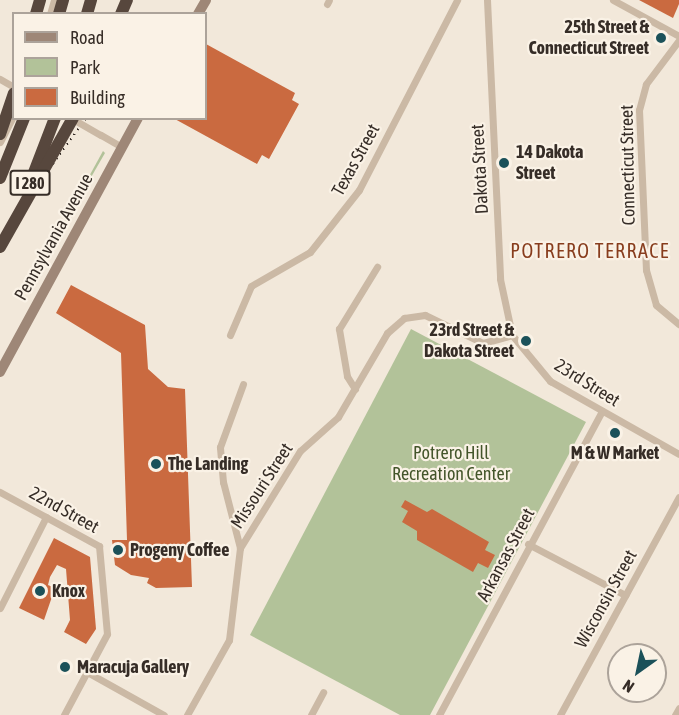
<!DOCTYPE html>
<html>
<head>
<meta charset="utf-8">
<style>
  body { margin:0 }
  #map { position:relative; width:679px; height:715px; overflow:hidden; background:#f2e8da; font-family:"Asap Condensed",sans-serif }
  div>[style] { position:absolute }
  .green>* { inset:0; background:#b2c299 }
  .building>* { inset:0; background:#ca6a40 }
  .street>* { height:7px; margin:-3.5px; padding:0 3.5px; transform-origin:3.5px; border-radius:3.5px; background:#cbb9a5 }
  .secondary>* { height:10px; margin:-5px; padding:0 5px; transform-origin:5px; border-radius:5px; background:#9e8777 }
  .highway>* { height:12px; margin:-6px; padding:0 6px; transform-origin:6px; border-radius:6px; background:#57473d }
  .rail>* { height:2px; margin-top:-1px; transform-origin:0; background:repeating-linear-gradient(90deg,#362d27 0 1.5px,transparent 0 6px) }
  .street-bridge>* { height:7px; margin:-3.5px; padding:0 3.5px; transform-origin:3.5px; border-radius:3.5px; background:#cbb9a5 }
  .highway-bridge>* { height:12px; margin:-6px; padding:0 6px; transform-origin:6px; border-radius:6px; background:#57473d }
  .dots>* { width:16px; height:16px; translate:-50% -50%; box-sizing:border-box; border:3px solid #faf2e6; border-radius:50% }
  span { translate:-50% -50%; white-space:nowrap; text-align:center; line-height:1.15; -webkit-text-stroke:4.5px #faf2e6; paint-order:stroke }
  .shield-label span { padding:2px 4px; background:#faf2e6; border:2px solid; border-radius:4px; -webkit-text-stroke-width:0 }
  .shield-label { font-size:16px; color:#362d27; font-weight:700 }
  .poi-label { font-size:18px; color:#362d27; font-weight:700 }
  .right { translate:-100% -50%; text-align:right }
  .left { translate:0 -50%; text-align:left }
  .street-label { font-size:18px; color:#362d27 }
  .park-label { font-size:18px; color:#43552a }
  .neighbourhood-label { font-size:20px; color:#883d1d; letter-spacing:1.5px }
  .legend { position:absolute; left:12px; top:12px; width:195px; height:108px; box-sizing:border-box; background:#faf2e6; border:2px solid #aca39a; margin:0; padding:8px 10px; list-style:none; font-size:18px; color:#362d27 }
  .legend li { display:flex; align-items:center; gap:12px; height:30px }
  .legend b { width:30px; border:2px solid #aca39a }
  .north { position:absolute; left:607px; top:643px; width:60px; height:60px; box-sizing:border-box; background:#faf2e6; border:2px solid #aca39a; border-radius:50%; rotate:213deg; font-size:16px; font-weight:700; line-height:24px; text-align:center; color:#362d27 }
  .north::after { content:''; display:block; margin:auto; width:21px; height:27px; background:#1b5159; clip-path:polygon(50% 0,100% 100%,50% 72%,0 100%) }
</style>
</head>
<body>
<div id="map">
  <div class="green">
    <div style="clip-path:polygon(103px 151px,105px 153px,37px 271px)"></div>
    <div style="clip-path:polygon(411px 329px,586px 422px,430px 715px,400px 715px,250px 635px)"></div>
  </div>
  <div class="building">
    <div style="clip-path:polygon(639px 0,679px 0,679px 4px,673px 18px)"></div>
    <div style="clip-path:polygon(206px 44px,295px 93px,292px 100px,299px 104px,269px 159px,262px 155px,257px 164px,173px 118px,206px 118px)"></div>
    <div style="clip-path:polygon(71px 285px,145px 325px,148px 369px,168px 387px,185px 389px,192px 587px,156px 588px,147px 583px,149px 578px,131px 575px,115px 565px,112px 540px,127px 540px,121px 353px,56px 313px)"></div>
    <div style="clip-path:polygon(405px 500px,427px 512px,432px 509px,489px 542px,485px 550px,495px 555px,488px 568px,478px 563px,473px 572px,417px 540px,417px 531px,402px 522px,408px 511px,401px 507px)"></div>
    <div style="clip-path:polygon(54px 538px,90px 557px,96px 629px,86px 644px,64px 632px,70px 620px,66px 569px,57px 565px,50px 577px,48px 585px,55px 588px,44px 620px,19px 608px)"></div>
  </div>
  <div class="street">
    <div style="left:487px;top:0;width:279px;rotate:87.3deg"></div>
    <div style="left:500px;top:279px;width:57px;rotate:77.9deg"></div>
    <div style="left:512px;top:335px;width:60px;rotate:50.4deg"></div>
    <div style="left:550px;top:381px;width:148px;rotate:29.5deg"></div>
    <div style="left:613px;top:0;width:75px;rotate:28.6deg"></div>
    <div style="left:327px;top:4px;width:4px;rotate:-63deg"></div>
    <div style="left:50px;top:14px;width:15px;rotate:-74deg"></div>
    <div style="left:679px;top:40px;width:55px;rotate:126.9deg"></div>
    <div style="left:646px;top:84px;width:27px;rotate:105deg"></div>
    <div style="left:639px;top:110px;width:160px;rotate:87.5deg"></div>
    <div style="left:646px;top:270px;width:36px;rotate:74deg"></div>
    <div style="left:656px;top:305px;width:30px;rotate:40deg"></div>
    <div style="left:0;top:79px;width:16px;rotate:30deg"></div>
    <div style="left:101px;top:135px;width:24px;rotate:30deg"></div>
    <div style="left:0;top:142px;width:30px;rotate:-63deg"></div>
    <div style="left:230px;top:335px;width:53px;rotate:-66.8deg"></div>
    <div style="left:251px;top:286px;width:68px;rotate:-30deg"></div>
    <div style="left:310px;top:252px;width:79px;rotate:-51.7deg"></div>
    <div style="left:359px;top:190px;width:214px;rotate:-62.7deg"></div>
    <div style="left:355px;top:389px;width:15px;rotate:-122deg"></div>
    <div style="left:347px;top:376px;width:48px;rotate:-99.7deg"></div>
    <div style="left:339px;top:329px;width:73px;rotate:-58.5deg"></div>
    <div style="left:0;top:492px;width:113px;rotate:28.6deg"></div>
    <div style="left:99px;top:546px;width:88px;rotate:84.8deg"></div>
    <div style="left:107px;top:634px;width:92px;rotate:118deg"></div>
    <div style="left:528px;top:544px;width:110px;rotate:27.7deg"></div>
    <div style="left:240px;top:548px;width:68px;rotate:-104.4deg"></div>
    <div style="left:223px;top:482px;width:35px;rotate:-95deg"></div>
    <div style="left:220px;top:447px;width:67px;rotate:-69.9deg"></div>
    <div style="left:0;top:608px;width:102px;rotate:-63.2deg"></div>
    <div style="left:87px;top:672px;width:88px;rotate:29.2deg"></div>
    <div style="left:187px;top:715px;width:86px;rotate:-60.8deg"></div>
    <div style="left:229px;top:640px;width:93px;rotate:-83.2deg"></div>
    <div style="left:240px;top:548px;width:114px;rotate:-58.3deg"></div>
    <div style="left:300px;top:451px;width:51px;rotate:-41.8deg"></div>
    <div style="left:338px;top:417px;width:97px;rotate:-59.7deg"></div>
    <div style="left:387px;top:333px;width:23px;rotate:-41deg"></div>
    <div style="left:404px;top:318px;width:21px;rotate:-8deg"></div>
    <div style="left:425px;top:315px;width:64px;rotate:25.8deg"></div>
    <div style="left:483px;top:343px;width:30px;rotate:-15deg"></div>
    <div style="left:311px;top:715px;width:26px;rotate:-62deg"></div>
    <div style="left:439px;top:715px;width:345px;rotate:-61.8deg"></div>
    <div style="left:560px;top:715px;width:248px;rotate:-61.4deg"></div>
    <div style="left:675px;top:715px;width:8px;rotate:-60deg"></div>
  </div>
  <div class="secondary">
    <div style="left:198px;top:14px;width:16px;rotate:-60deg"></div>
    <div style="left:0;top:372px;width:289px;rotate:-61.5deg"></div>
  </div>
  <div class="highway">
    <div style="left:36px;top:14px;width:15px;rotate:-74deg"></div>
    <div style="left:59px;top:14px;width:15px;rotate:-74deg"></div>
    <div style="left:87px;top:14px;width:15px;rotate:-74deg"></div>
    <div style="left:121px;top:14px;width:15px;rotate:-67deg"></div>
    <div style="left:0;top:134px;width:43px;rotate:-71.1deg"></div>
    <div style="left:0;top:178px;width:65px;rotate:-68.2deg"></div>
  </div>
  <div class="rail">
    <div style="left:0;top:237px;width:147px;rotate:-54.1deg"></div>
  </div>
  <div class="street-bridge">
    <div style="left:71px;top:118px;width:34px;rotate:30deg"></div>
  </div>
  <div class="highway-bridge">
    <div style="left:30px;top:183px;width:70px;rotate:-69deg"></div>
    <div style="left:0;top:247px;width:148px;rotate:-60.5deg"></div>
  </div>
  <div class="dots">
    <div style="left:661px;top:38px;background:#1b5159"></div>
    <div style="left:504px;top:163px;background:#1b5159"></div>
    <div style="left:526px;top:341px;background:#1b5159"></div>
    <div style="left:615px;top:433px;background:#1b5159"></div>
    <div style="left:156px;top:464px;background:#1b5159"></div>
    <div style="left:118px;top:550px;background:#1b5159"></div>
    <div style="left:40px;top:591px;background:#1b5159"></div>
    <div style="left:65px;top:667px;background:#1b5159"></div>
  </div>
  <div class="shield-label">
    <span style="left:30px;top:183px">I 280</span>
  </div>
  <div class="poi-label">
    <span class="right" style="left:649px;top:38px">25th Street &amp;<br>Connecticut Street</span>
    <span class="left" style="left:516px;top:163px">14 Dakota<br>Street</span>
    <span class="right" style="left:514px;top:341px">23rd Street &amp;<br>Dakota Street</span>
    <span style="left:615px;top:453px">M &amp; W Market</span>
    <span class="left" style="left:168px;top:464px">The Landing</span>
    <span class="left" style="left:130px;top:550px">Progeny Coffee</span>
    <span class="left" style="left:52px;top:591px">Knox</span>
    <span class="left" style="left:77px;top:667px">Maracuja Gallery</span>
  </div>
  <div class="street-label">
    <span style="left:356px;top:160px;rotate:-61deg">Texas Street</span>
    <span style="left:628px;top:165px;rotate:-91deg">Connecticut Street</span>
    <span style="left:480px;top:169px;rotate:-93deg">Dakota Street</span>
    <span style="left:54px;top:237px;rotate:-61deg">Pennsylvania Avenue</span>
    <span style="left:587px;top:383px;rotate:32deg">23rd Street</span>
    <span style="left:262px;top:486px;rotate:-57deg">Missouri Street</span>
    <span style="left:64px;top:510px;rotate:29deg">22nd Street</span>
    <span style="left:506px;top:555px;rotate:-62deg">Arkansas Street</span>
    <span style="left:606px;top:599px;rotate:-61deg">Wisconsin Street</span>
  </div>
  <div class="park-label">
    <span style="left:451px;top:464px">Potrero Hill<br>Recreation Center</span>
  </div>
  <div class="neighbourhood-label">
    <span style="left:590px;top:250px">POTRERO TERRACE</span>
  </div>
  <ul class="legend">
  <li><b style="height:8px;background:#9e8777"></b>Road</li>
  <li><b style="height:16px;background:#b2c299"></b>Park</li>
  <li><b style="height:16px;background:#ca6a40"></b>Building</li>
  </ul>
  <div class="north">N</div>
</div>
</body>
</html>
